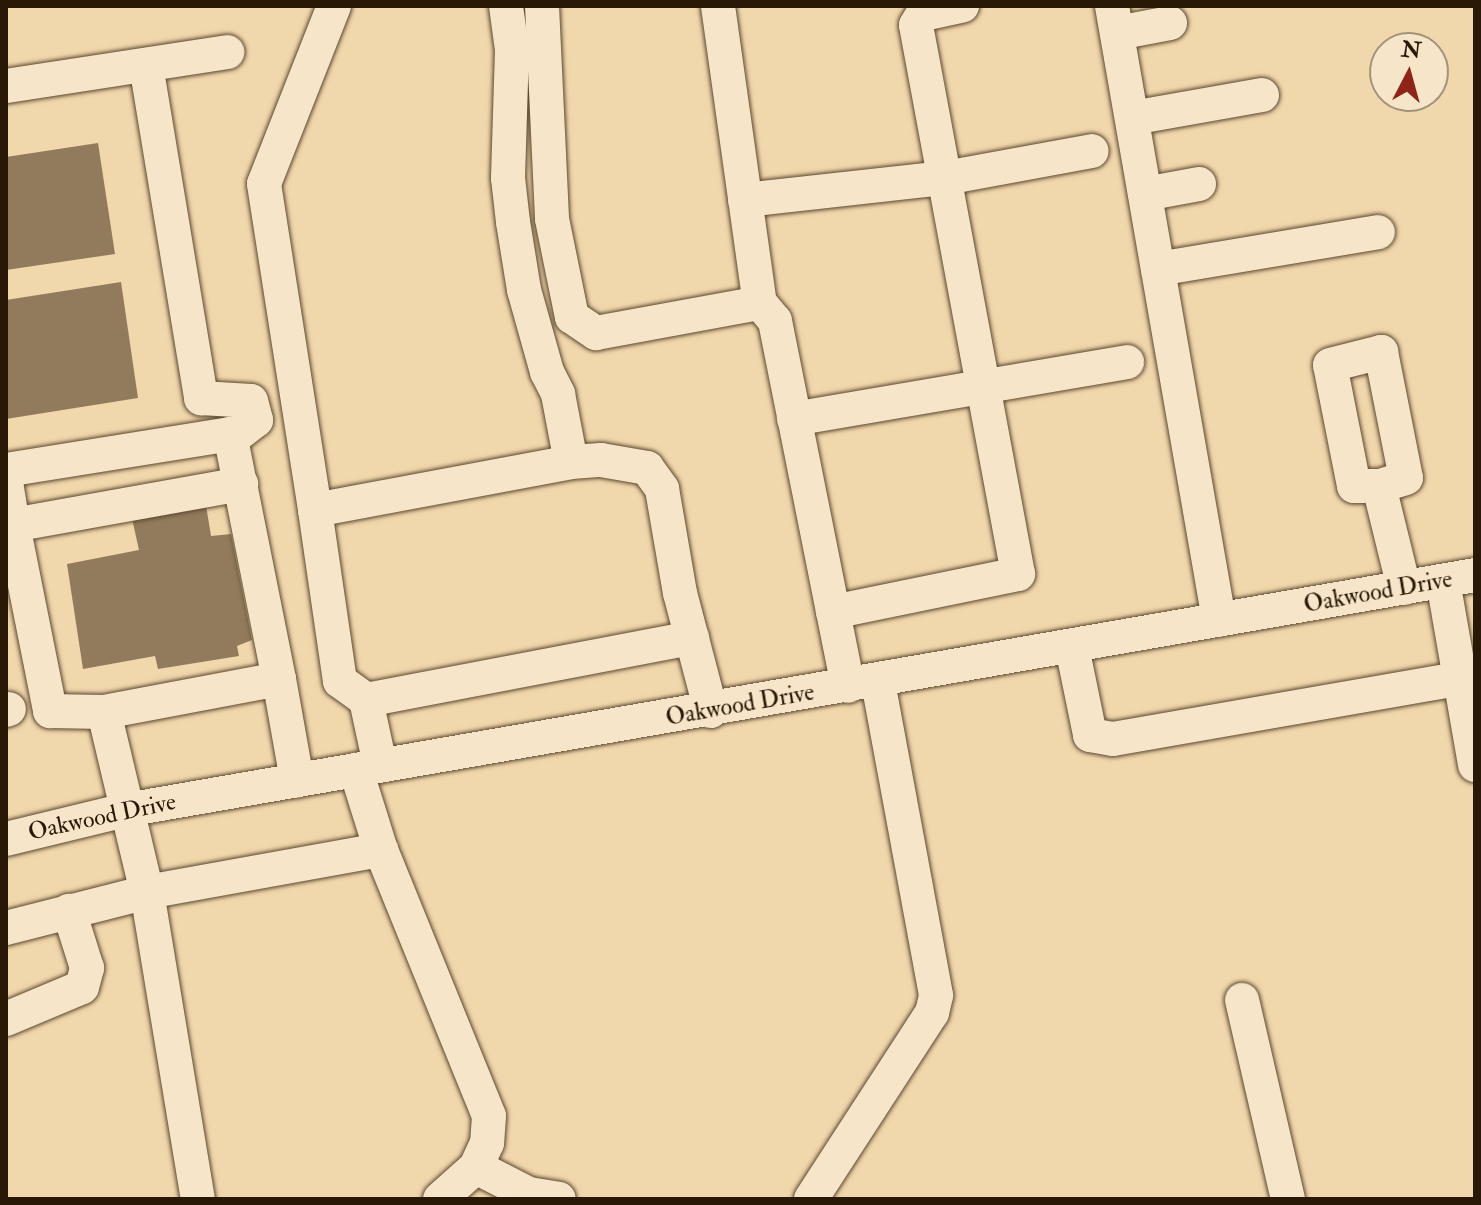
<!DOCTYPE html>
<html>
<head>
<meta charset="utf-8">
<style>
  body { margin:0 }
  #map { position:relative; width:1481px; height:1205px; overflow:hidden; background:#f1d7ac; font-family:"IM FELL Double Pica",serif }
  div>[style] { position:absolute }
  .building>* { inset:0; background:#917b5c }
  .roads { filter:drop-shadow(0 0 2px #5b4830) drop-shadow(0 0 2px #5b4830) }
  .minor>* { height:34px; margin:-17px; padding:0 17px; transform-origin:17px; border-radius:17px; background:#f6e5c9 }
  span { translate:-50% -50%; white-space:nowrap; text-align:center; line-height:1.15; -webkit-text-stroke:7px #f6e5c9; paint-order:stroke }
  .street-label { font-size:24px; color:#291806 }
  .frame { position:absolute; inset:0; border:8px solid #291806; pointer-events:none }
  .north { position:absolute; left:1369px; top:32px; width:80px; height:80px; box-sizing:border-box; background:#f6e5c9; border:2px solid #a4937b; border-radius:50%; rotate:6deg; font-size:22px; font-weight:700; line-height:32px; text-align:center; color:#291806 }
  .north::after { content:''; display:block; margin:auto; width:28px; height:36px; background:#8f2418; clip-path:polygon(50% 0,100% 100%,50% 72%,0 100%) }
</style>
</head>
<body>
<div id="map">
  <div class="building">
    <div style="clip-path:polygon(98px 143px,115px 254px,6px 270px,6px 157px)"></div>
    <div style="clip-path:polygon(121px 282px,138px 398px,6px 419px,6px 300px)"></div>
    <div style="clip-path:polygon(205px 499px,211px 536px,231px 534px,252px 640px,237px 646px,239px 656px,158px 669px,155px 656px,83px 669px,67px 564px,139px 550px,131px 514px)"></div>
  </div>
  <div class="roads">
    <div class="minor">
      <div style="left:334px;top:6px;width:191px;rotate:111.5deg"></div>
      <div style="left:264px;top:184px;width:330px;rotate:81.1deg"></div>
      <div style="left:315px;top:510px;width:260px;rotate:-10.6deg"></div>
      <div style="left:571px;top:462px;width:30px;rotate:-4deg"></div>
      <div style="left:601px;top:460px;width:47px;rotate:9.9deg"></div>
      <div style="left:647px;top:468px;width:26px;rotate:54deg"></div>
      <div style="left:662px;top:489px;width:106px;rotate:80.2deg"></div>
      <div style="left:680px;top:593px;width:122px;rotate:75.3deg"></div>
      <div style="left:506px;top:6px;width:44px;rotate:82.2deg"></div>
      <div style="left:512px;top:50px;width:128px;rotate:91.8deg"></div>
      <div style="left:508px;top:178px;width:44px;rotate:83.5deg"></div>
      <div style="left:513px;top:222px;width:69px;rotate:80.8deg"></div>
      <div style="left:524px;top:290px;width:85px;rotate:74.3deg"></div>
      <div style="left:547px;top:372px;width:25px;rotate:63deg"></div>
      <div style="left:558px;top:394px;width:69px;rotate:79.2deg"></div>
      <div style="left:542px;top:6px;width:213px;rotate:87.3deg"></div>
      <div style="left:552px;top:219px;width:100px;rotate:78.5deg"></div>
      <div style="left:572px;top:317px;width:29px;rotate:34deg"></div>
      <div style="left:596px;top:333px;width:167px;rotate:-10.4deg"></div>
      <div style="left:760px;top:303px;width:23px;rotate:50deg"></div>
      <div style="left:775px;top:321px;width:372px;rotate:78.7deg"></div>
      <div style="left:718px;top:6px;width:300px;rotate:82deg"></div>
      <div style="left:1112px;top:6px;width:623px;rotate:80.11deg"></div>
      <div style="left:1117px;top:33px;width:54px;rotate:-10.7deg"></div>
      <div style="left:146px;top:65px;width:338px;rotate:80.6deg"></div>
      <div style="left:201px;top:398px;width:50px;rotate:3.4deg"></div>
      <div style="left:251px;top:401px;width:20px;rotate:75deg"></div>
      <div style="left:256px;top:420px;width:29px;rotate:142deg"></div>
      <div style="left:6px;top:86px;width:224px;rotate:-8.7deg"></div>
      <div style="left:1132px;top:118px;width:132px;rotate:-10deg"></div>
      <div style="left:1145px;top:194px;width:55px;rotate:-10.5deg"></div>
      <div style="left:745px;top:200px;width:201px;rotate:-6.3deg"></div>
      <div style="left:945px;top:178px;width:149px;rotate:-10.4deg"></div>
      <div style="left:1158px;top:269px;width:223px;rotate:-9.5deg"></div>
      <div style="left:794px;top:419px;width:338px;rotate:-9.7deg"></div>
      <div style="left:6px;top:470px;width:227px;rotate:-9.1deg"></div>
      <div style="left:230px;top:434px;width:250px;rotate:78.7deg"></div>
      <div style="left:6px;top:482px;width:44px;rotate:80.8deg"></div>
      <div style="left:13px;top:525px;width:232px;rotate:-10.2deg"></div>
      <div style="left:1379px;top:486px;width:25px;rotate:180deg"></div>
      <div style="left:1354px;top:486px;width:123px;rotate:-101.2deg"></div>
      <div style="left:1330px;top:365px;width:53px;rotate:-14.3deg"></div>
      <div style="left:1381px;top:352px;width:128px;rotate:78.8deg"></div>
      <div style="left:1406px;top:478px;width:28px;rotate:163deg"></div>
      <div style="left:1379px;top:486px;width:105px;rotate:76.2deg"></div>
      <div style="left:315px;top:510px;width:173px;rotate:81.7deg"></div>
      <div style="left:340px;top:681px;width:32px;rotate:36deg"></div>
      <div style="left:366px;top:700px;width:66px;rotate:77.8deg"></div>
      <div style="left:13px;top:525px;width:190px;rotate:78.7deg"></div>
      <div style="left:50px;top:711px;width:54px;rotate:1.1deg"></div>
      <div style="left:104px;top:712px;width:178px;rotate:-10.7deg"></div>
      <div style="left:279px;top:679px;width:103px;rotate:79.9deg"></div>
      <div style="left:1443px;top:581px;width:187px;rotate:80.1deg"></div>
      <div style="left:833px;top:612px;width:189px;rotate:-11.6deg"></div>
      <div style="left:1018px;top:574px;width:558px;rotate:-100.53deg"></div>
      <div style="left:916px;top:25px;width:13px;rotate:-58deg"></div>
      <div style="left:923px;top:14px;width:40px;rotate:-12deg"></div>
      <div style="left:1072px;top:647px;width:90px;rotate:78.4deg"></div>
      <div style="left:1090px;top:735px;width:23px;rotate:10deg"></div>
      <div style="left:1113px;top:739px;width:367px;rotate:-9.9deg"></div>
      <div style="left:366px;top:700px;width:332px;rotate:-10.8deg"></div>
      <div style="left:6px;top:710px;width:3px;rotate:-18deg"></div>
      <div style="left:104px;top:712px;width:185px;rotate:76.6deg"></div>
      <div style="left:147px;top:892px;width:311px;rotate:80.6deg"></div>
      <div style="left:6px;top:839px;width:123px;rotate:-13.6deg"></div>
      <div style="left:126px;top:810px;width:1369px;rotate:-9.88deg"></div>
      <div style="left:381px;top:850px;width:287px;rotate:67.9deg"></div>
      <div style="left:489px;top:1116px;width:27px;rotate:94deg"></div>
      <div style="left:487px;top:1143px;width:26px;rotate:115deg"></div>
      <div style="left:476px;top:1167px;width:48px;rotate:138.4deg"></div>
      <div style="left:6px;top:928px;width:146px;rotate:-14.3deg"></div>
      <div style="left:147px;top:892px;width:238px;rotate:-10.2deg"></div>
      <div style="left:381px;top:850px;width:84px;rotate:-107.4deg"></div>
      <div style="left:1242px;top:1000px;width:204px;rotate:77deg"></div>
      <div style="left:6px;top:1019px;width:82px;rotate:-22.8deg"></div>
      <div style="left:82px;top:987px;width:20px;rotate:-75deg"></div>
      <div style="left:87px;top:968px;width:60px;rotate:-107.5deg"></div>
      <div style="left:476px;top:1167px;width:59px;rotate:27deg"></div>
      <div style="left:529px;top:1194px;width:30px;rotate:9deg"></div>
      <div style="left:811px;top:1199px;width:222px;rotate:-57deg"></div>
      <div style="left:932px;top:1013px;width:18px;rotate:-77deg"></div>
      <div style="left:936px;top:995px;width:319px;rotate:-100.5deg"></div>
    </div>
  </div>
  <div class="street-label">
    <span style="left:1378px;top:592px;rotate:-10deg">Oakwood Drive</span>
    <span style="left:740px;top:705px;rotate:-10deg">Oakwood Drive</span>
    <span style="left:102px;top:817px;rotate:-12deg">Oakwood Drive</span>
  </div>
  <div class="frame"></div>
  <div class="north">N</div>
</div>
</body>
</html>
